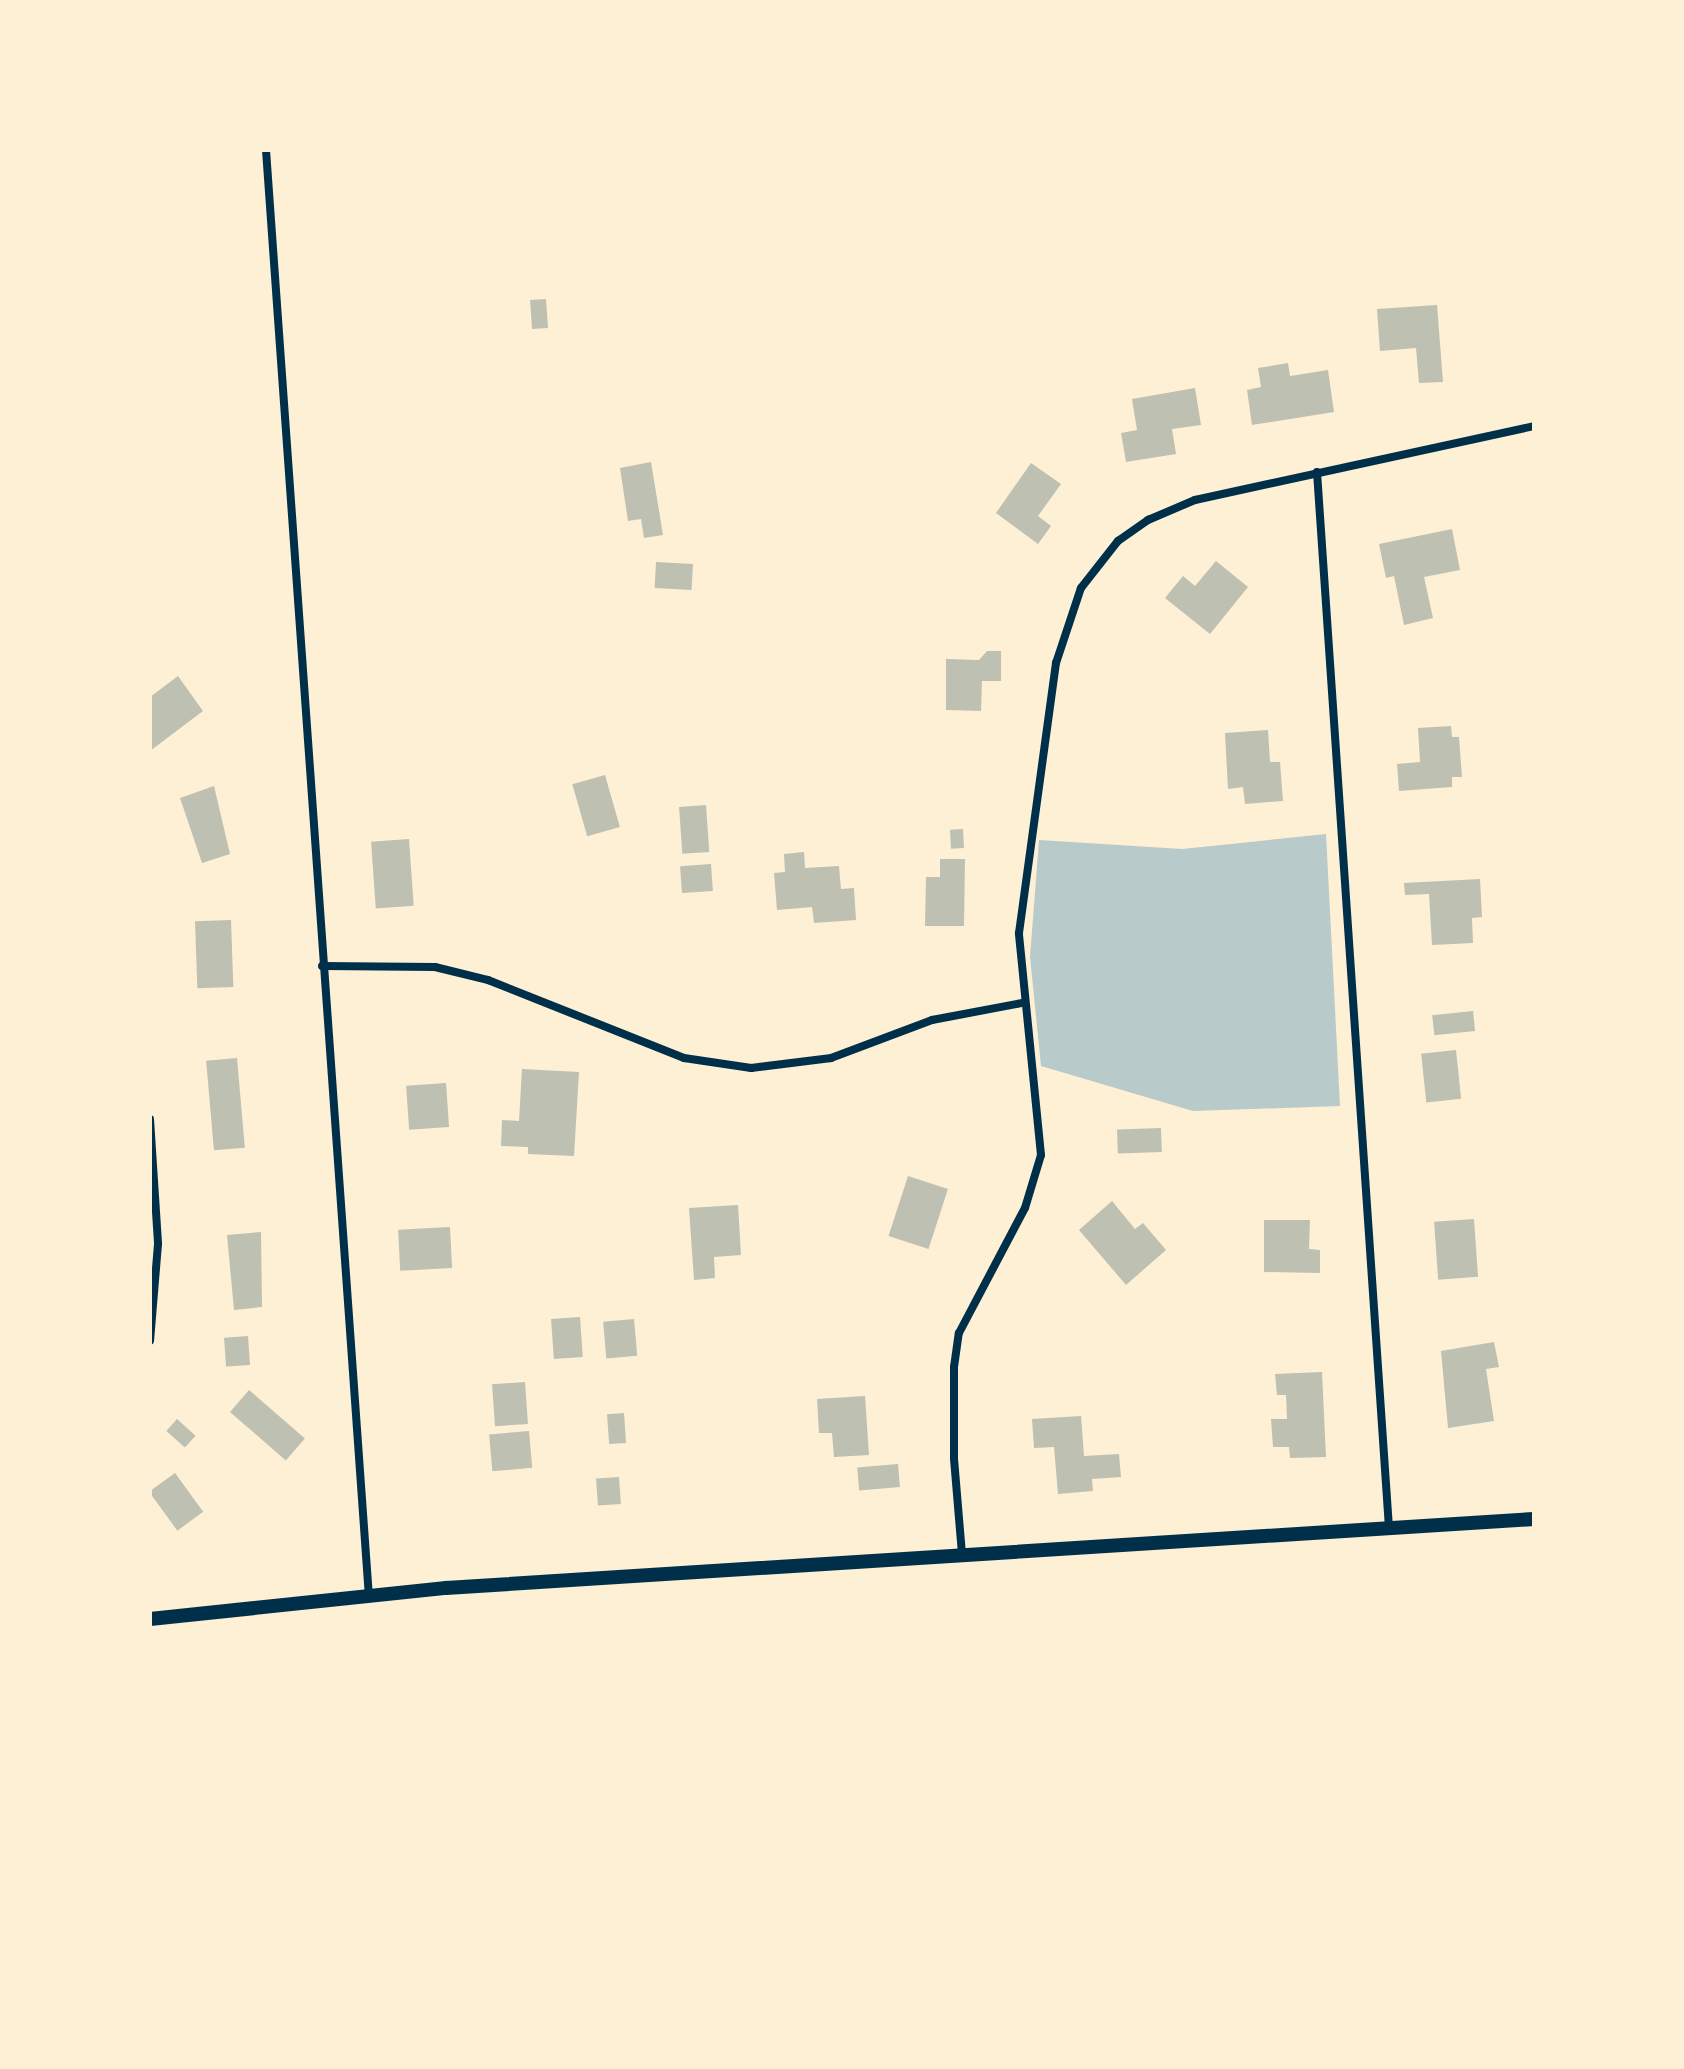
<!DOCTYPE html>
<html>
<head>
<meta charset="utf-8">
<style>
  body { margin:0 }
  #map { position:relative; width:1684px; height:2069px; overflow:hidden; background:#fdf0d5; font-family:"Nunito Sans",sans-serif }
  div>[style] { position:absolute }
  .green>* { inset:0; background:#b9caca }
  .building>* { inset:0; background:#bec0b2; transform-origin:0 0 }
  .minor>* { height:8px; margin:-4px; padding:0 4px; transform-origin:4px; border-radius:4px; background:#003049 }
  .tertiary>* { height:14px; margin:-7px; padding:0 7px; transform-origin:7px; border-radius:7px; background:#003049 }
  span { translate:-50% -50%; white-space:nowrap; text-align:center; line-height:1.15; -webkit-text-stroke:7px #fdf0d5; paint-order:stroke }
  .frame { position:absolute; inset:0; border:152px solid #fdf0d5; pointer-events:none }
</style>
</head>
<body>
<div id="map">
  <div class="green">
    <div style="clip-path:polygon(1326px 834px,1340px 1106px,1193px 1111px,1041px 1066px,1030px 957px,1039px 840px,1182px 849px)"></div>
  </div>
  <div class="building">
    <div style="left:546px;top:299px;width:29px;height:16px;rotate:86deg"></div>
    <div style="clip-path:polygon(1437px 305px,1443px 382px,1419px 383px,1416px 348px,1380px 351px,1377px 309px)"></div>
    <div style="clip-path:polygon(1288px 363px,1290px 376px,1328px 370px,1334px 412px,1252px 425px,1247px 390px,1261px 387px,1258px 368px)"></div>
    <div style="clip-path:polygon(1195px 388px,1201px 425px,1172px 429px,1176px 454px,1126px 462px,1121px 433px,1137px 430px,1132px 399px)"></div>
    <div style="clip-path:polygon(651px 462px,663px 535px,644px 538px,641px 519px,628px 521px,620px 468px)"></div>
    <div style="clip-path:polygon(1031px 463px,1061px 484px,1038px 516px,1051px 526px,1038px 544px,996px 513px)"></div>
    <div style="clip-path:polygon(1452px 529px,1460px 570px,1424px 577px,1433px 618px,1404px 625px,1394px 576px,1386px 578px,1379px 544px)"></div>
    <div style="clip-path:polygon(1216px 561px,1248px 587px,1210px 634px,1165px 598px,1183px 576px,1195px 586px)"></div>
    <div style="left:656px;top:562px;width:37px;height:26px;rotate:3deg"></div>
    <div style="clip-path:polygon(987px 651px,1001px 651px,1001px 681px,982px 681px,981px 711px,946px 710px,946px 659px,979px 660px)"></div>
    <div style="clip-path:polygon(178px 676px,203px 711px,150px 751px,150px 697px)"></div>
    <div style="clip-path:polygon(1451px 726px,1452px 737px,1459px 737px,1462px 777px,1452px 777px,1452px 787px,1399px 791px,1397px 764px,1420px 762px,1418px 728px)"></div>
    <div style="clip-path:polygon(1268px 730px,1270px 762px,1280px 762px,1283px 801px,1245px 804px,1243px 787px,1228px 789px,1225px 733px)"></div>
    <div style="left:605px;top:775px;width:54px;height:34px;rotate:74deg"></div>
    <div style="clip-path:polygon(214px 786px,230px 854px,202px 863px,180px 798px)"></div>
    <div style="left:706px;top:805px;width:47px;height:27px;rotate:86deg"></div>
    <div style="left:963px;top:829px;width:19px;height:13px;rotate:87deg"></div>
    <div style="left:409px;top:839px;width:67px;height:38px;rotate:86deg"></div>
    <div style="clip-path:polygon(804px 852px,805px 868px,839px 866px,841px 889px,854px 888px,856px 920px,814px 923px,812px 907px,777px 910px,774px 873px,785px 872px,784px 854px)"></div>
    <div style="clip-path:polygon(940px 859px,965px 859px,964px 926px,925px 926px,926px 877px,940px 877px)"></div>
    <div style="left:711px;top:864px;width:27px;height:31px;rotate:86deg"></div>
    <div style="clip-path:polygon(1480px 879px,1482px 917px,1472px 918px,1473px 943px,1432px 945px,1429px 894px,1405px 895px,1404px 883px)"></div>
    <div style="left:231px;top:920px;width:67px;height:36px;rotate:88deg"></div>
    <div style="left:1473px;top:1011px;width:20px;height:41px;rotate:84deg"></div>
    <div style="left:1456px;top:1050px;width:49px;height:35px;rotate:84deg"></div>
    <div style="left:237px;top:1058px;width:90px;height:31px;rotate:85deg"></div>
    <div style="clip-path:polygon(522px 1069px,579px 1072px,574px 1156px,528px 1154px,528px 1147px,501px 1146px,502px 1120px,519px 1121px)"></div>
    <div style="left:446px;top:1083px;width:44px;height:40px;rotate:86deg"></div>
    <div style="left:1161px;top:1128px;width:24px;height:44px;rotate:88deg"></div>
    <div style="left:908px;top:1176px;width:42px;height:63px;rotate:18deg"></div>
    <div style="clip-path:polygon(1112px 1201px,1135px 1229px,1143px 1223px,1166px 1250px,1126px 1285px,1079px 1230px)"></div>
    <div style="clip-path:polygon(738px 1205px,741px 1255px,714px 1257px,715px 1278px,694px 1280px,689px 1208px)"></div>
    <div style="left:1474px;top:1219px;width:58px;height:40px;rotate:86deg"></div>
    <div style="clip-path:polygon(1264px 1220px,1310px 1220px,1309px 1249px,1320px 1250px,1320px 1273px,1264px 1272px)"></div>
    <div style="left:450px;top:1227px;width:41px;height:52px;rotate:87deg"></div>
    <div style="clip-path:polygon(261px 1232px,262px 1307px,234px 1310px,227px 1235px)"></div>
    <div style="left:580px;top:1317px;width:40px;height:29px;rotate:86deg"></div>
    <div style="left:634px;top:1319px;width:37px;height:31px;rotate:85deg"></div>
    <div style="left:248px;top:1336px;width:29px;height:24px;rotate:86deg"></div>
    <div style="clip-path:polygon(1494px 1342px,1499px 1367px,1486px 1369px,1494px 1421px,1448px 1428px,1441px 1351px)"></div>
    <div style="clip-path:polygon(1322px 1372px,1326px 1457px,1290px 1458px,1289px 1447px,1273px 1447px,1271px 1419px,1287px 1419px,1286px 1395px,1277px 1395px,1275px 1374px)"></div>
    <div style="left:525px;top:1382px;width:42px;height:33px;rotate:86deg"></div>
    <div style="left:249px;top:1390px;width:74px;height:29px;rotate:41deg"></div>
    <div style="clip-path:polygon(865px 1396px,869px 1455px,834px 1457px,832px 1433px,819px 1433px,817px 1399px)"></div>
    <div style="left:624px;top:1413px;width:30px;height:17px;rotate:86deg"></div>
    <div style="clip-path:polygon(1081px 1416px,1084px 1456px,1119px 1454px,1121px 1477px,1092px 1479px,1093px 1491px,1058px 1494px,1054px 1447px,1034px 1448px,1032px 1419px)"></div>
    <div style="left:177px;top:1419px;width:25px;height:16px;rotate:42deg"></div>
    <div style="left:529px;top:1431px;width:37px;height:40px;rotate:85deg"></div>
    <div style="left:898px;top:1464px;width:23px;height:41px;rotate:85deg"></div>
    <div style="left:175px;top:1473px;width:48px;height:32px;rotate:54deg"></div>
    <div style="left:619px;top:1477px;width:27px;height:23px;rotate:86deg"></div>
  </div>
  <div class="minor">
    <div style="left:266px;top:150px;width:1451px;rotate:85.93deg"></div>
    <div style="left:1317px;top:472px;width:1059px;rotate:86.1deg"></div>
    <div style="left:322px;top:966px;width:113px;rotate:0.5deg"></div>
    <div style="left:435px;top:967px;width:55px;rotate:13.8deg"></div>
    <div style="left:488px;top:980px;width:211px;rotate:21.7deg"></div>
    <div style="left:684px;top:1058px;width:68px;rotate:8.5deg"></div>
    <div style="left:751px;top:1068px;width:81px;rotate:-7.1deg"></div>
    <div style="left:831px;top:1058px;width:108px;rotate:-20.6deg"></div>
    <div style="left:932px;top:1020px;width:92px;rotate:-10.7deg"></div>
    <div style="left:150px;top:1119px;width:125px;rotate:86.3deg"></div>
    <div style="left:158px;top:1244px;width:97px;rotate:94.7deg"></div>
    <div style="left:962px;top:1554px;width:96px;rotate:-94.8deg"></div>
    <div style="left:954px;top:1458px;width:91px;rotate:-90deg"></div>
    <div style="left:954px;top:1367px;width:34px;rotate:-82deg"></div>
    <div style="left:959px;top:1333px;width:141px;rotate:-62.2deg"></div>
    <div style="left:1025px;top:1208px;width:55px;rotate:-73.2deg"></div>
    <div style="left:1041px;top:1155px;width:223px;rotate:-95.7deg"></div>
    <div style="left:1019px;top:933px;width:273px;rotate:-82.2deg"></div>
    <div style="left:1056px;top:663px;width:79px;rotate:-71.6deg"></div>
    <div style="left:1081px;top:588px;width:60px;rotate:-51.8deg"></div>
    <div style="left:1118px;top:541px;width:37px;rotate:-35deg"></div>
    <div style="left:1148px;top:520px;width:51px;rotate:-23.1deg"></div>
    <div style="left:1195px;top:500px;width:347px;rotate:-12.3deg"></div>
  </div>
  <div class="tertiary">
    <div style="left:150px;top:1619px;width:298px;rotate:-6deg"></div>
    <div style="left:446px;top:1588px;width:1090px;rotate:-3.63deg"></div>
  </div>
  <div class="frame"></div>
</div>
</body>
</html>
